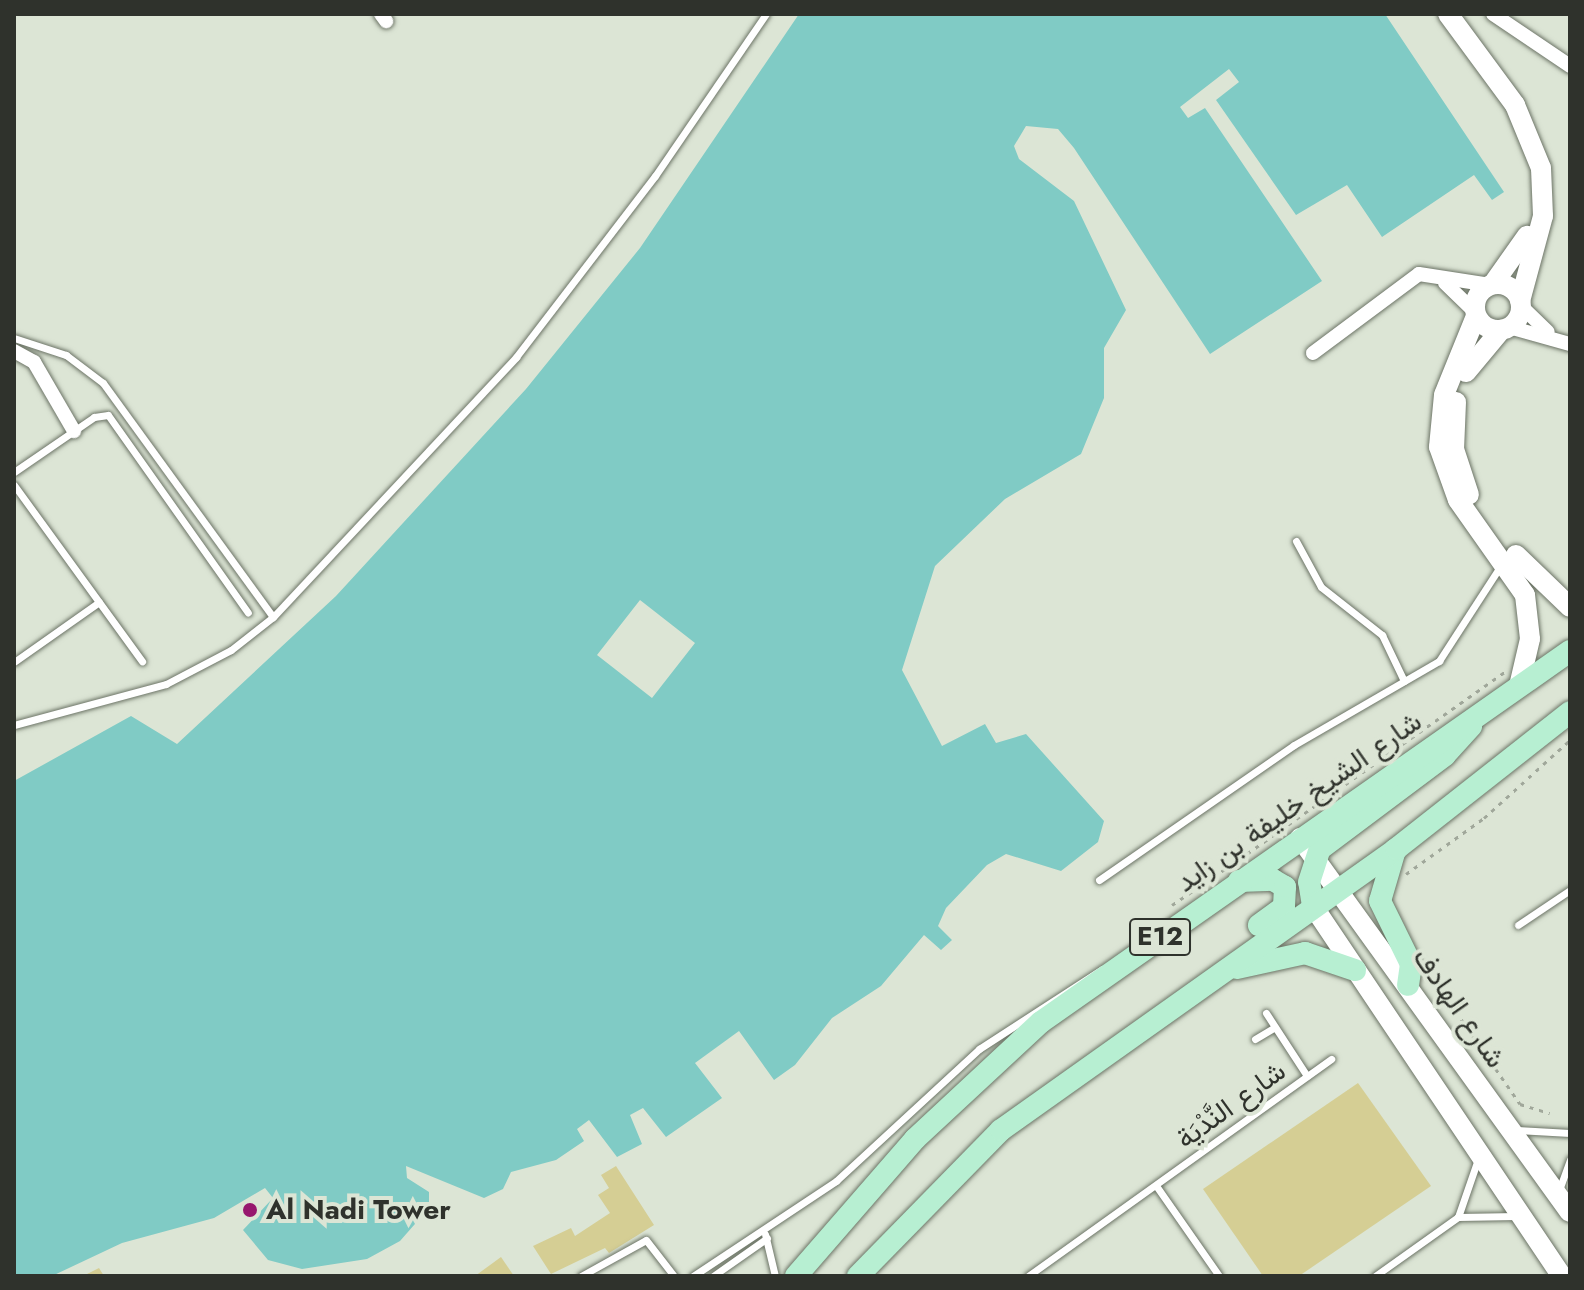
<!DOCTYPE html>
<html>
<head>
<meta charset="utf-8">
<style>
  body { margin:0 }
  #map { position:relative; width:1584px; height:1290px; overflow:hidden; background:#dce5d5; font-family:Jost,Vazirmatn,sans-serif }
  div>[style] { position:absolute }
  .water>* { inset:0; background:#80cbc5 }
  .building>* { inset:0; background:#d5ce94; transform-origin:0 0 }
  .path>* { height:3px; margin-top:-1.5px; transform-origin:0; background:repeating-linear-gradient(90deg,#a0a79a 0 4px,transparent 0 10px) }
  .roads { filter:drop-shadow(0 0 2px #6c7466) drop-shadow(0 0 2px #6c7466) }
  .lane>* { height:7px; margin:-3.5px; padding:0 3.5px; transform-origin:3.5px; border-radius:3.5px; background:#fff }
  .street>* { height:14px; margin:-7px; padding:0 7px; transform-origin:7px; border-radius:7px; background:#fff }
  .secondary>* { height:20px; margin:-10px; padding:0 10px; transform-origin:10px; border-radius:10px; background:#fff }
  .secondary>.ring { margin:-10px; padding:0; box-sizing:content-box; background:none; border:20px solid #fff; border-radius:50% }
  .primary>* { height:22px; margin:-11px; padding:0 11px; transform-origin:11px; border-radius:11px; background:#b7efd2 }
  .dots>* { width:22px; height:22px; translate:-50% -50%; box-sizing:border-box; border:4px solid #dce5d5; border-radius:50% }
  span { translate:-50% -50%; white-space:nowrap; text-align:center; line-height:1.15; -webkit-text-stroke:8px #dce5d5; paint-order:stroke }
  .shield-label span { padding:2px 6px; background:#dce5d5; border:2px solid; border-radius:6px; -webkit-text-stroke-width:0 }
  .shield-label { font-size:26px; color:#2f322c; font-weight:700 }
  .street-label { font-size:28px; color:#2f322c }
  .poi-label { font-size:28px; color:#2f322c; font-weight:700 }
  .left { translate:0 -50%; text-align:left }
  .frame { position:absolute; inset:0; border:16px solid #2f322c; pointer-events:none }
</style>
</head>
<body>
<div id="map">
  <div class="water">
    <div style="clip-path:polygon(evenodd,799px 14px,1385px 14px,1504px 192px,1492px 200px,1474px 175px,1382px 237px,1347px 185px,1296px 215px,1216px 100px,1239px 82px,1229px 69px,1180px 107px,1188px 118px,1205px 108px,1322px 281px,1210px 354px,1074px 148px,1058px 129px,1026px 126px,1014px 146px,1019px 159px,1074px 201px,1126px 310px,1104px 348px,1104px 398px,1081px 454px,1005px 499px,935px 566px,902px 670px,942px 746px,985px 724px,996px 743px,1026px 734px,1104px 821px,1098px 842px,1061px 871px,1006px 854px,987px 865px,946px 908px,938px 926px,952px 940px,941px 950px,924px 935px,881px 986px,832px 1018px,795px 1065px,774px 1080px,739px 1031px,695px 1063px,722px 1098px,666px 1137px,643px 1108px,630px 1115px,642px 1144px,617px 1157px,589px 1120px,577px 1129px,584px 1141px,556px 1160px,511px 1172px,503px 1189px,484px 1198px,406px 1166px,407px 1178px,429px 1192px,429px 1208px,400px 1241px,367px 1259px,302px 1269px,268px 1260px,243px 1230px,273px 1198px,265px 1188px,214px 1218px,122px 1243px,52px 1276px,14px 1276px,14px 781px,131px 716px,177px 744px,336px 596px,526px 389px,640px 248px,799px 14px,640px 600px,695px 643px,652px 698px,597px 655px,640px 600px)"></div>
  </div>
  <div class="building">
    <div style="clip-path:polygon(1358px 1083px,1431px 1186px,1299px 1276px,1263px 1276px,1203px 1189px)"></div>
    <div style="clip-path:polygon(616px 1166px,654px 1225px,609px 1253px,605px 1248px,551px 1274px,533px 1246px,571px 1228px,575px 1236px,610px 1213px,598px 1195px,609px 1188px,601px 1175px)"></div>
    <div style="left:255px;top:1203px;width:6px;height:16px;rotate:45deg"></div>
    <div style="clip-path:polygon(501px 1257px,514px 1276px,475px 1276px)"></div>
    <div style="clip-path:polygon(99px 1268px,104px 1276px,83px 1276px)"></div>
  </div>
  <div class="path">
    <div style="left:1231px;top:865px;width:337px;rotate:-35.2deg"></div>
    <div style="left:1406px;top:874px;width:96px;rotate:-35.7deg"></div>
    <div style="left:1484px;top:818px;width:116px;rotate:-42.2deg"></div>
    <div style="left:1172px;top:905px;width:64px;rotate:-34.2deg"></div>
    <div style="left:1427px;top:970px;width:163px;rotate:55.2deg"></div>
    <div style="left:1520px;top:1104px;width:31px;rotate:17deg"></div>
  </div>
  <div class="roads">
    <div class="lane">
      <div style="left:14px;top:338px;width:55px;rotate:18.1deg"></div>
      <div style="left:66px;top:355px;width:46px;rotate:37.1deg"></div>
      <div style="left:103px;top:383px;width:289px;rotate:54deg"></div>
      <div style="left:14px;top:472px;width:97px;rotate:-34.5deg"></div>
      <div style="left:94px;top:417px;width:14px;rotate:-8deg"></div>
      <div style="left:108px;top:415px;width:242px;rotate:54.7deg"></div>
      <div style="left:14px;top:485px;width:218px;rotate:54deg"></div>
      <div style="left:1296px;top:541px;width:52px;rotate:61.5deg"></div>
      <div style="left:1321px;top:587px;width:78px;rotate:38.2deg"></div>
      <div style="left:1382px;top:635px;width:51px;rotate:64.4deg"></div>
      <div style="left:14px;top:662px;width:104px;rotate:-35.2deg"></div>
      <div style="left:14px;top:725px;width:157px;rotate:-15.1deg"></div>
      <div style="left:166px;top:684px;width:73px;rotate:-27.6deg"></div>
      <div style="left:231px;top:650px;width:53px;rotate:-38.2deg"></div>
      <div style="left:273px;top:617px;width:356px;rotate:-46.9deg"></div>
      <div style="left:516px;top:357px;width:228px;rotate:-52.5deg"></div>
      <div style="left:655px;top:176px;width:196px;rotate:-55.6deg"></div>
      <div style="left:1099px;top:880px;width:237px;rotate:-34.7deg"></div>
      <div style="left:1294px;top:745px;width:168px;rotate:-30.1deg"></div>
      <div style="left:1439px;top:661px;width:114px;rotate:-57.1deg"></div>
      <div style="left:1518px;top:925px;width:63px;rotate:-33.9deg"></div>
      <div style="left:1266px;top:1013px;width:75px;rotate:56.9deg"></div>
      <div style="left:1255px;top:1039px;width:23px;rotate:-31deg"></div>
      <div style="left:1517px;top:1130px;width:53px;rotate:3.2deg"></div>
      <div style="left:1157px;top:1187px;width:108px;rotate:55.1deg"></div>
      <div style="left:1559px;top:1190px;width:33px;rotate:-70deg"></div>
      <div style="left:1458px;top:1217px;width:61px;rotate:-71deg"></div>
      <div style="left:765px;top:1234px;width:43px;rotate:76.6deg"></div>
      <div style="left:581px;top:1276px;width:74px;rotate:-29deg"></div>
      <div style="left:646px;top:1240px;width:46px;rotate:52.1deg"></div>
      <div style="left:693px;top:1276px;width:172px;rotate:-33.6deg"></div>
      <div style="left:836px;top:1181px;width:195px;rotate:-42.7deg"></div>
      <div style="left:979px;top:1049px;width:147px;rotate:-33deg"></div>
      <div style="left:713px;top:1276px;width:66px;rotate:-35.1deg"></div>
      <div style="left:1028px;top:1276px;width:373px;rotate:-35.6deg"></div>
      <div style="left:1375px;top:1276px;width:102px;rotate:-35.4deg"></div>
      <div style="left:1458px;top:1217px;width:59px;rotate:-1deg"></div>
    </div>
    <div class="street">
      <div style="left:381px;top:14px;width:9px;rotate:54deg"></div>
      <div style="left:1493px;top:14px;width:93px;rotate:34deg"></div>
      <div style="left:1445px;top:283px;width:42px;rotate:44deg"></div>
      <div style="left:1521px;top:306px;width:37px;rotate:44deg"></div>
      <div style="left:1509px;top:327px;width:63px;rotate:15.6deg"></div>
      <div style="left:14px;top:351px;width:23px;rotate:29deg"></div>
      <div style="left:34px;top:362px;width:80px;rotate:59.9deg"></div>
      <div style="left:1313px;top:353px;width:132px;rotate:-36.7deg"></div>
      <div style="left:1419px;top:274px;width:72px;rotate:8.8deg"></div>
    </div>
    <div class="secondary">
      <div style="left:1448px;top:14px;width:113px;rotate:53.6deg"></div>
      <div style="left:1515px;top:105px;width:68px;rotate:67.6deg"></div>
      <div style="left:1541px;top:168px;width:48px;rotate:87.6deg"></div>
      <div style="left:1543px;top:216px;width:88px;rotate:105.1deg"></div>
      <div class="ring" style="left:1475px;top:284px;width:26px;height:26px"></div>
      <div style="left:1493px;top:284px;width:59px;rotate:-54.7deg"></div>
      <div style="left:1476px;top:316px;width:85px;rotate:112.1deg"></div>
      <div style="left:1444px;top:395px;width:52px;rotate:95.5deg"></div>
      <div style="left:1439px;top:447px;width:56px;rotate:70.3deg"></div>
      <div style="left:1458px;top:500px;width:116px;rotate:54.8deg"></div>
      <div style="left:1525px;top:595px;width:44px;rotate:83.5deg"></div>
      <div style="left:1530px;top:639px;width:44px;rotate:103.1deg"></div>
      <div style="left:1466px;top:372px;width:55px;rotate:-50.2deg"></div>
      <div style="left:1456px;top:402px;width:47px;rotate:92.4deg"></div>
      <div style="left:1454px;top:449px;width:48px;rotate:71.9deg"></div>
      <div style="left:1516px;top:555px;width:75px;rotate:43.9deg"></div>
      <div style="left:1300px;top:838px;width:461px;rotate:54.2deg"></div>
      <div style="left:1313px;top:906px;width:446px;rotate:56.1deg"></div>
    </div>
    <div class="primary">
      <div style="left:1395px;top:850px;width:53px;rotate:106.4deg"></div>
      <div style="left:1380px;top:901px;width:70px;rotate:63.8deg"></div>
      <div style="left:1411px;top:964px;width:21px;rotate:98deg"></div>
      <div style="left:1239px;top:881px;width:34px;rotate:-2deg"></div>
      <div style="left:1273px;top:880px;width:14px;rotate:30deg"></div>
      <div style="left:1285px;top:887px;width:20px;rotate:93deg"></div>
      <div style="left:1284px;top:907px;width:31px;rotate:144deg"></div>
      <div style="left:1313px;top:906px;width:24px;rotate:-99deg"></div>
      <div style="left:1309px;top:882px;width:35px;rotate:-72deg"></div>
      <div style="left:1320px;top:849px;width:156px;rotate:-36.9deg"></div>
      <div style="left:1445px;top:755px;width:39px;rotate:-48deg"></div>
      <div style="left:1237px;top:968px;width:70px;rotate:-12.4deg"></div>
      <div style="left:1305px;top:953px;width:53px;rotate:18.8deg"></div>
      <div style="left:796px;top:1276px;width:181px;rotate:-49deg"></div>
      <div style="left:915px;top:1139px;width:172px;rotate:-42.9deg"></div>
      <div style="left:1041px;top:1022px;width:646px;rotate:-35.04deg"></div>
      <div style="left:858px;top:1276px;width:204px;rotate:-45.6deg"></div>
      <div style="left:1001px;top:1130px;width:485px;rotate:-35.4deg"></div>
      <div style="left:1396px;top:849px;width:221px;rotate:-38.2deg"></div>
    </div>
  </div>
  <div class="dots">
    <div style="left:250px;top:1210px;background:#97176e"></div>
  </div>
  <div class="shield-label">
    <span style="left:1160px;top:937px">E12</span>
  </div>
  <div class="street-label">
    <span style="left:1299px;top:802px;rotate:-35deg">شارع الشيخ خليفة بن زايد</span>
    <span style="left:1459px;top:1008px;rotate:55deg">شارع الهادف</span>
    <span style="left:1231px;top:1105px;rotate:-36deg">شارع النَّدْيَة</span>
  </div>
  <div class="poi-label">
    <span class="left" style="left:266px;top:1210px">Al Nadi Tower</span>
  </div>
  <div class="frame"></div>
</div>
</body>
</html>
